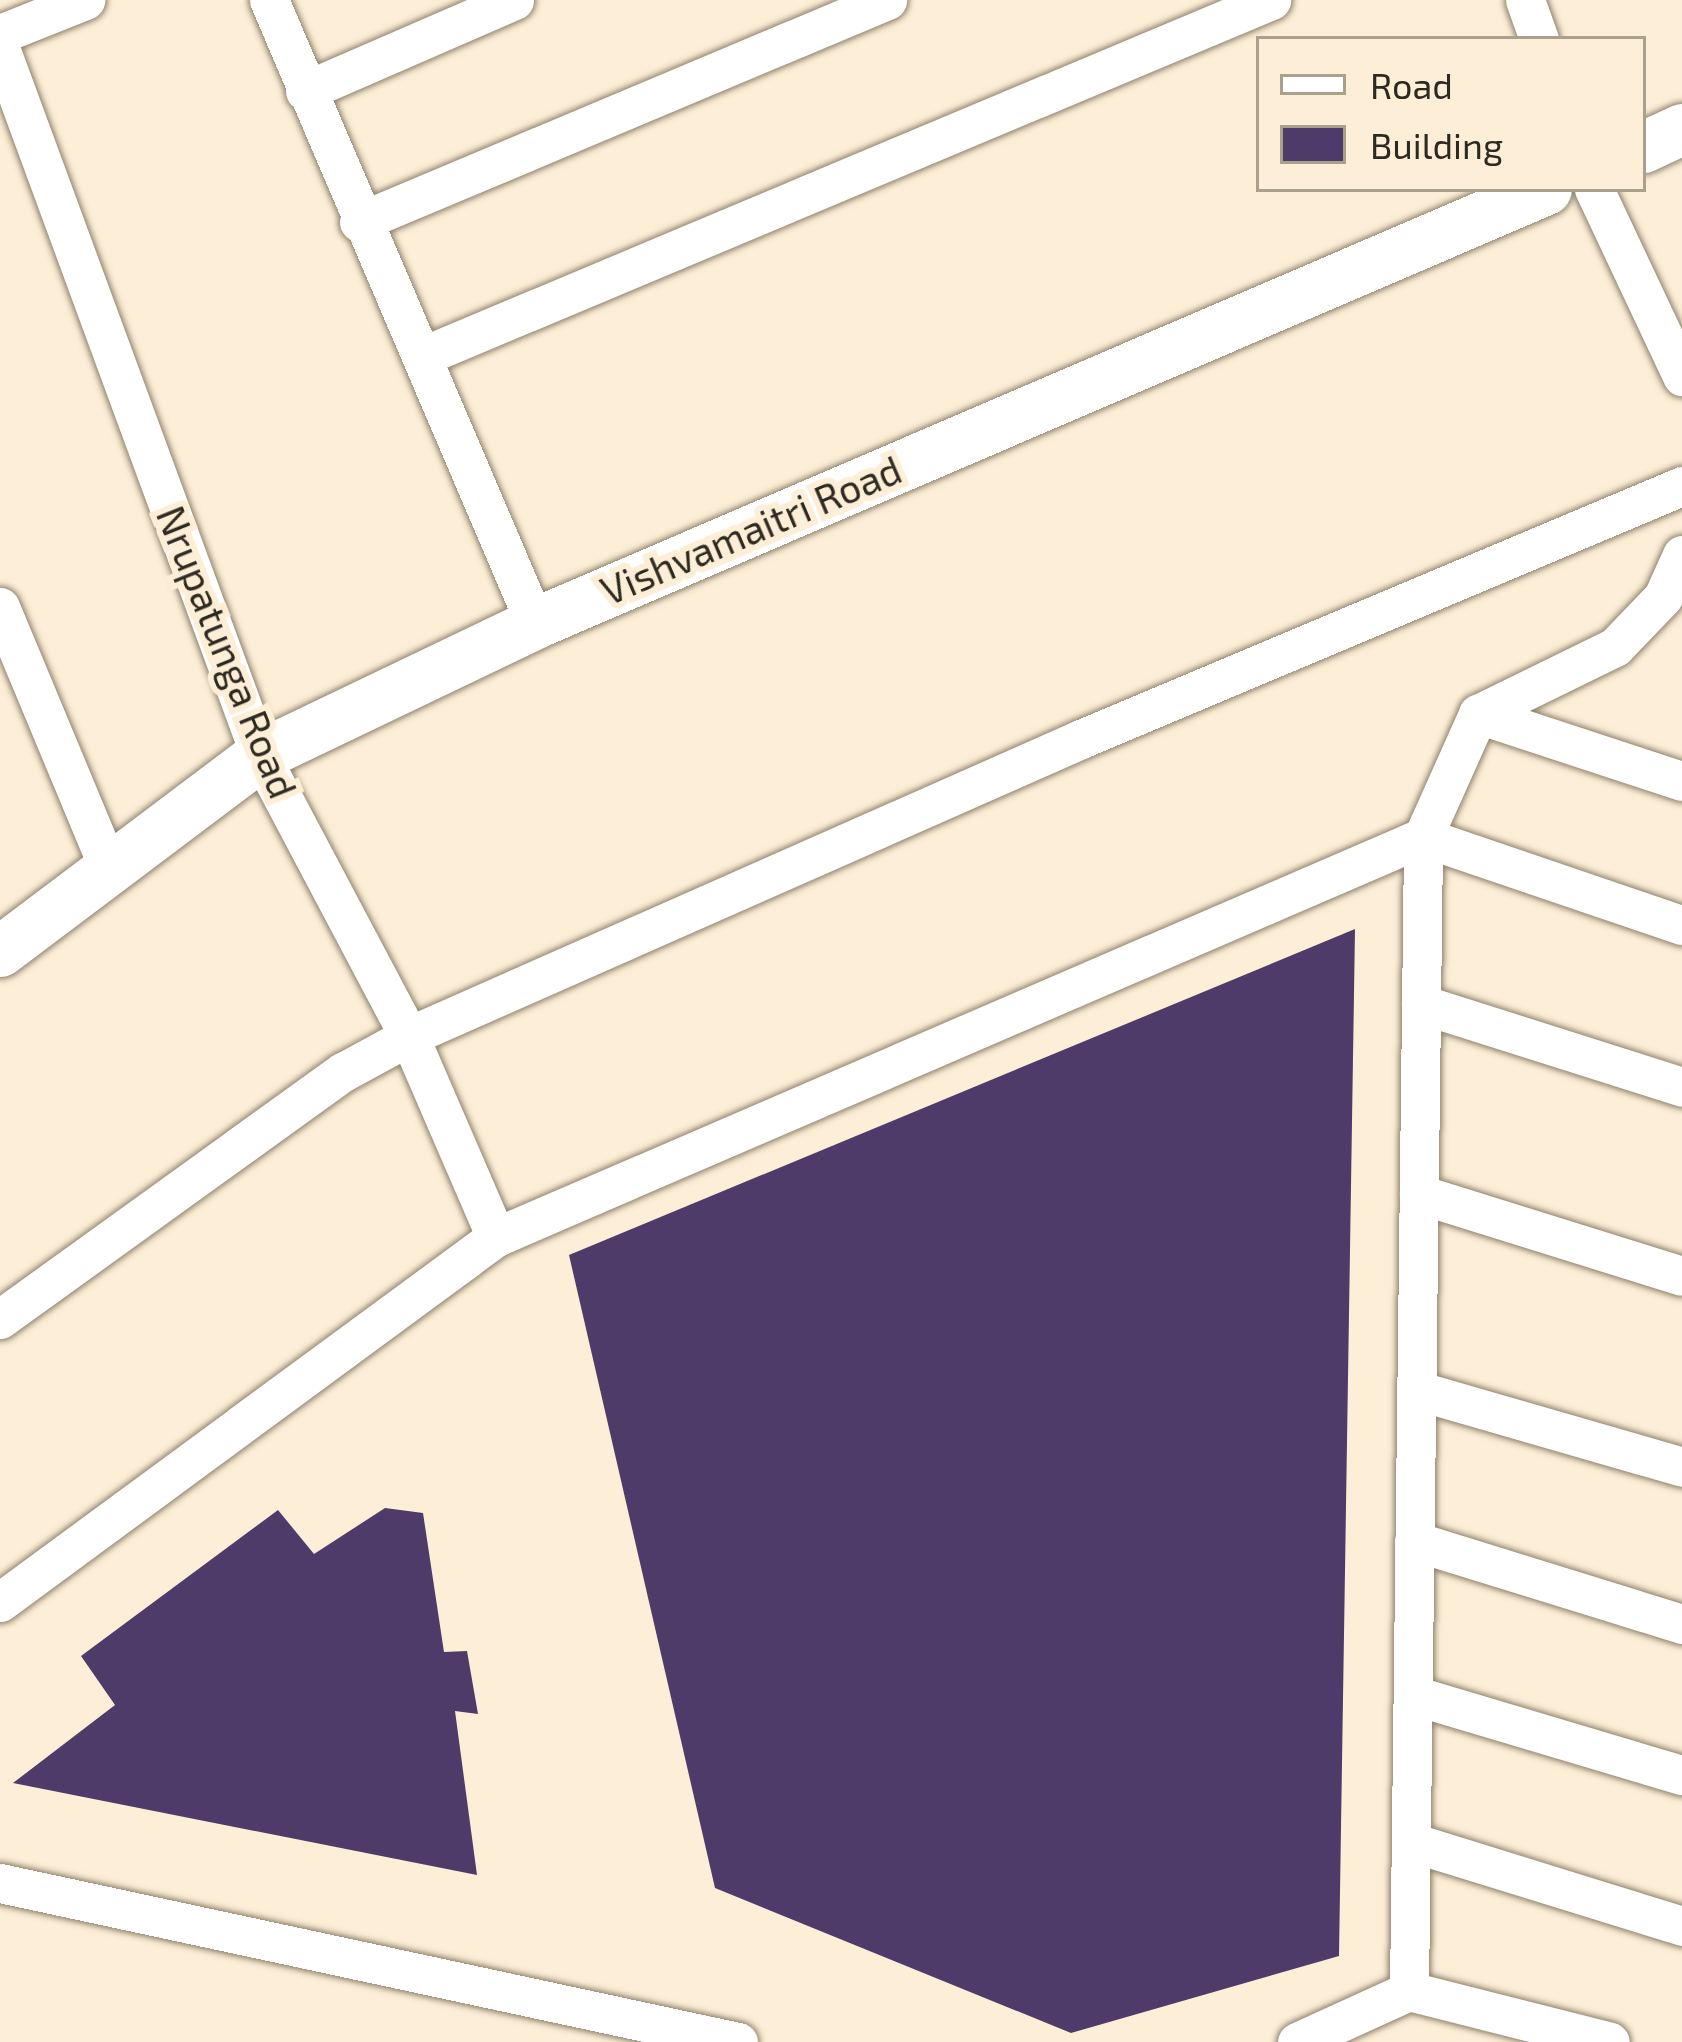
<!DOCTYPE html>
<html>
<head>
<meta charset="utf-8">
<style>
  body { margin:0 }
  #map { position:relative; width:1682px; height:2042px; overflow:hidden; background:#fdefd7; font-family:"Exo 2",sans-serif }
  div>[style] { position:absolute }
  .building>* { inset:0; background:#4f3b69 }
  .roads { filter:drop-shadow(0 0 3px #8f826d) drop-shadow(0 0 3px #8f826d) }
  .minor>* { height:39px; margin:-19.5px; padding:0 19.5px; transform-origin:19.5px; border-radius:19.5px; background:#fff }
  .tertiary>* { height:51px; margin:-25.5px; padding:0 25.5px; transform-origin:25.5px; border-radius:25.5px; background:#fff }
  span { translate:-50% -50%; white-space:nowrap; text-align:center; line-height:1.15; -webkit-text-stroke:12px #fdefd7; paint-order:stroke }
  .street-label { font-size:39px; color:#2e2920 }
  .legend { position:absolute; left:1256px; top:36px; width:390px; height:156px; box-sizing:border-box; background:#fdefd7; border:3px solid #aaa08e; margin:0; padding:15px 21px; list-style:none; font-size:36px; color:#2e2920 }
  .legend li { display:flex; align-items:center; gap:24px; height:60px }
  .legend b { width:60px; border:3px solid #aaa08e }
</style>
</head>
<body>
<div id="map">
  <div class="building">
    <div style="clip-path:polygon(1355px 929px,1339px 1956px,1071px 2033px,715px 1888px,569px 1255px)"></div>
    <div style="clip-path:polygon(385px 1508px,423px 1513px,444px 1652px,467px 1651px,478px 1714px,455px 1711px,477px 1875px,13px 1783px,115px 1705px,81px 1656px,278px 1510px,314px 1554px)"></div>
  </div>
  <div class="roads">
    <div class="minor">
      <div style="left:269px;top:0;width:677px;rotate:66.88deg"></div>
      <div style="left:1525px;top:0;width:41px;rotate:70.3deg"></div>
      <div style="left:0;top:34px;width:92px;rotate:-21.8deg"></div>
      <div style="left:0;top:48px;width:753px;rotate:69.81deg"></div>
      <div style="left:260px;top:755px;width:318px;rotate:62.1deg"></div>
      <div style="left:409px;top:1036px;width:219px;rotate:66.6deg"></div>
      <div style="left:305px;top:91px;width:228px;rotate:-23.5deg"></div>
      <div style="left:1594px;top:189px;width:207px;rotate:64.8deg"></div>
      <div style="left:359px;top:222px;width:573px;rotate:-22.8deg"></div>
      <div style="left:423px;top:356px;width:920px;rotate:-22.77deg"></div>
      <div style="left:0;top:607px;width:286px;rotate:67.4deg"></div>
      <div style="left:1478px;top:714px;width:215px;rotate:18.2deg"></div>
      <div style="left:1421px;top:1004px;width:274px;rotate:17.6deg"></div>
      <div style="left:1419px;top:1194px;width:275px;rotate:17.3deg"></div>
      <div style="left:0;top:1319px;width:423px;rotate:-35.8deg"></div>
      <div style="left:343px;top:1072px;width:75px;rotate:-28.6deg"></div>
      <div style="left:409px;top:1036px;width:735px;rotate:-23.84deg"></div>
      <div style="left:1081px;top:739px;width:652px;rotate:-22.83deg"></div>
      <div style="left:1416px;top:1390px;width:277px;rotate:16.1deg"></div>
      <div style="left:1414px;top:1541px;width:281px;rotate:17.2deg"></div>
      <div style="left:0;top:1602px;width:616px;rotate:-36.35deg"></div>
      <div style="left:496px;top:1237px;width:1010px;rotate:-23.34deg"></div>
      <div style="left:1423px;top:837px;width:274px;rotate:18.8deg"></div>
      <div style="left:1413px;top:1695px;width:281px;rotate:16.6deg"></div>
      <div style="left:1411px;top:1842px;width:284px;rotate:17.2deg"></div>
      <div style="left:0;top:1883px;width:755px;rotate:12.16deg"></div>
      <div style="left:1409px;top:1991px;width:1154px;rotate:-89.3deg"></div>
      <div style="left:1423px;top:837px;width:135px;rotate:-65.9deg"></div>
      <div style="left:1478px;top:714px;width:153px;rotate:-26.1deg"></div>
      <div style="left:1615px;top:647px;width:69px;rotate:-46.2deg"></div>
      <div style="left:1663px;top:597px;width:46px;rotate:-65.7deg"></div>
      <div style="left:1297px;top:2042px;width:123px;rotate:-24.5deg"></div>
      <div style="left:1409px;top:1991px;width:207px;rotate:14.2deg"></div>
    </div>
    <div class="tertiary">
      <div style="left:1643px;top:147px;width:43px;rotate:-24.8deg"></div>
      <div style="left:0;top:951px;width:326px;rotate:-37deg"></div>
      <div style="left:260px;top:755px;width:305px;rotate:-25.6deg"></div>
      <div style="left:535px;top:623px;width:1100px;rotate:-23.23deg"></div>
    </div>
  </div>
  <div class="street-label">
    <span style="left:751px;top:530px;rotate:-23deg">Vishvamaitri Road</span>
    <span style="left:227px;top:652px;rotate:68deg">Nrupatunga Road</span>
  </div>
  <ul class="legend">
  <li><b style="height:15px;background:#fff"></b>Road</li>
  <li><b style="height:33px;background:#4f3b69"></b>Building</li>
  </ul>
</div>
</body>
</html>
